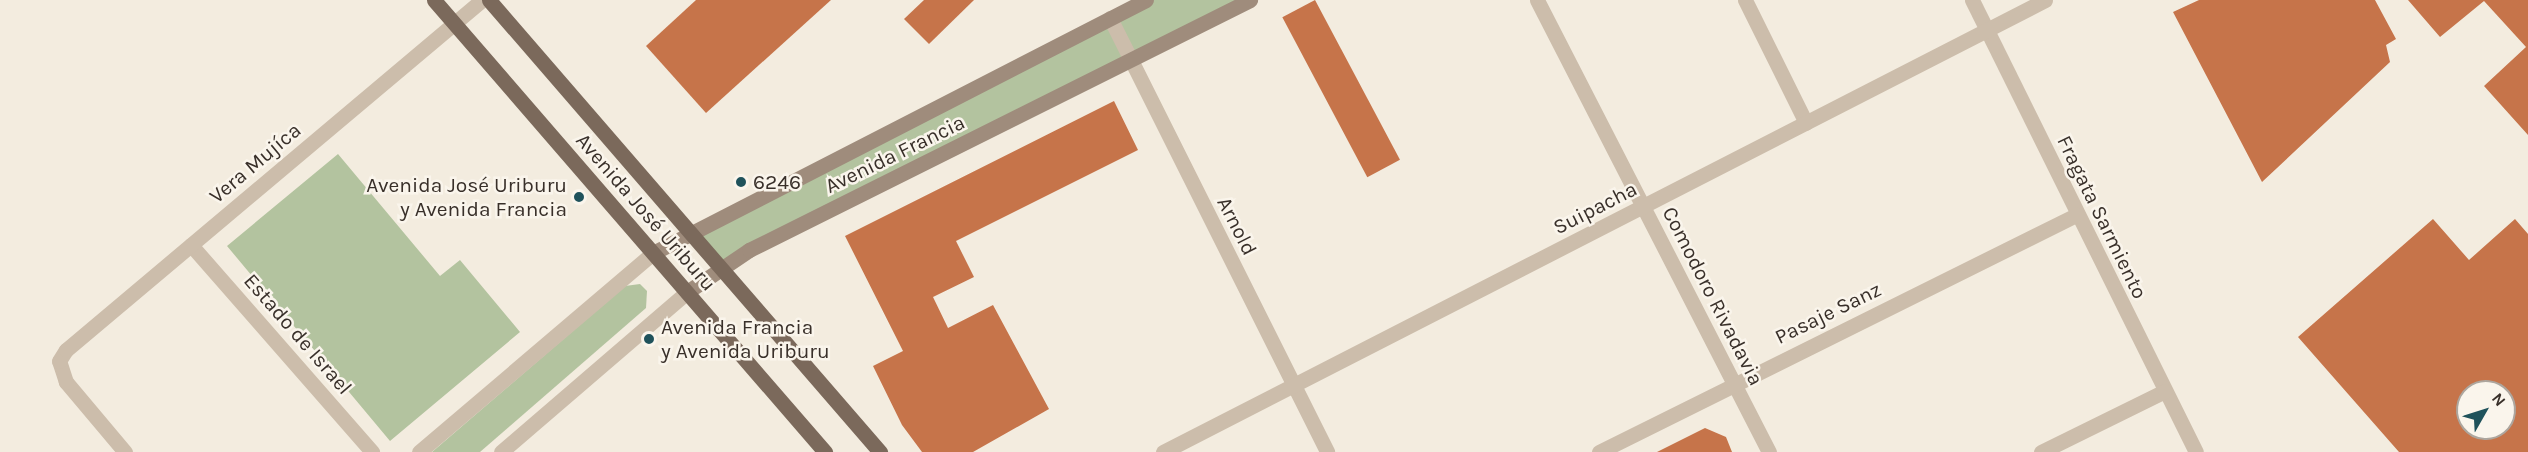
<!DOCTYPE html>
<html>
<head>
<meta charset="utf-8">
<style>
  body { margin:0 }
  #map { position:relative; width:2528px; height:452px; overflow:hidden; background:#f3ecdf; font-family:Karla,sans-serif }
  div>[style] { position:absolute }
  .green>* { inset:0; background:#b3c39f }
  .building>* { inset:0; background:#c6744a; transform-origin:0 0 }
  .minor>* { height:15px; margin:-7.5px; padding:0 7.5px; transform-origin:7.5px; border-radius:7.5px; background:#ccbdab }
  .tertiary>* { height:15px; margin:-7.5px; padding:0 7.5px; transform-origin:7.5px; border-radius:7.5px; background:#ccbdab }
  .secondary>* { height:15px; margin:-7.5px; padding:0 7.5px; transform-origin:7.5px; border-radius:7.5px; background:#9f8c7c }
  .primary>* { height:15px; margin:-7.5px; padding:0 7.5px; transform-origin:7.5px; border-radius:7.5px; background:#7b695b }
  .dots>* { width:16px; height:16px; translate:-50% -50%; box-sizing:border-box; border:3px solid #faf5ec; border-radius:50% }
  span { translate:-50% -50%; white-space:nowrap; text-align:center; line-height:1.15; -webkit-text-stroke:5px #faf5ec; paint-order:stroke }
  .street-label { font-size:21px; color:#39302a }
  .poi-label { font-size:21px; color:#39302a }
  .left { translate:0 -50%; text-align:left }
  .right { translate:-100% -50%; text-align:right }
  .north { position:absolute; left:2456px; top:380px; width:60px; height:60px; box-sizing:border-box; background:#faf5ec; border:2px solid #ada69e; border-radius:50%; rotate:51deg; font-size:16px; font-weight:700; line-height:24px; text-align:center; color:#39302a }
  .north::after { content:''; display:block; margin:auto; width:21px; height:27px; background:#1f525b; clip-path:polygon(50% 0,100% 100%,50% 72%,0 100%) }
</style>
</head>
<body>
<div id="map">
  <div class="green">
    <div style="clip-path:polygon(1146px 0,1250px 0,721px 268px,690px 231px)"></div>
    <div style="clip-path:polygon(338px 154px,440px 276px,460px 260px,520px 332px,390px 441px,227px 246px)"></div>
    <div style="clip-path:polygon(640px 284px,647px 291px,646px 308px,480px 452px,432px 452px,625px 286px)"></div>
  </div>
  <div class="building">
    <div style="clip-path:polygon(696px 0,831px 0,706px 113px,646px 46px)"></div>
    <div style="clip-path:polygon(924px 0,974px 0,929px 44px,904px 19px)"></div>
    <div style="left:1315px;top:0;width:181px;height:37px;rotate:62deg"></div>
    <div style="clip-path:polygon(2199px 0,2375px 0,2396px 39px,2386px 45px,2390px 62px,2262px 182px,2173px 12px)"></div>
    <div style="clip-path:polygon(2408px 0,2528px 0,2528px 135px,2484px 86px,2526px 47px,2484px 1px,2440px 37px)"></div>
    <div style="clip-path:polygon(1114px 101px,1138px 150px,956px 241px,974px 277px,933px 297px,948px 328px,993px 305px,1049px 409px,973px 452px,922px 452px,902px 425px,873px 366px,903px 351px,845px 236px)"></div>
    <div style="clip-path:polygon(evenodd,2433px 219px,2469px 260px,2515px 219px,2528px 234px,2528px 452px,2399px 452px,2298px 337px,2433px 219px,2468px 392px,2504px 392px,2504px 428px,2468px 428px,2468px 392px)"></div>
    <div style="clip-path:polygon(1705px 428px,1726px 437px,1732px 452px,1657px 452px)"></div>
  </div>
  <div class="minor">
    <div style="left:1537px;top:0;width:508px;rotate:62.83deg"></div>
    <div style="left:1745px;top:0;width:137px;rotate:63.6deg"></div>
    <div style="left:1972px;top:0;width:504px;rotate:63.64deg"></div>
    <div style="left:1110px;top:18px;width:485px;rotate:63.4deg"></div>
    <div style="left:191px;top:245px;width:275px;rotate:48.8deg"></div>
    <div style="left:125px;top:452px;width:92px;rotate:-130.1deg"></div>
    <div style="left:66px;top:382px;width:22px;rotate:-108deg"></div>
    <div style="left:59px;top:361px;width:13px;rotate:-58deg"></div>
    <div style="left:66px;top:350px;width:544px;rotate:-40.08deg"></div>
    <div style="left:1163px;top:452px;width:991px;rotate:-27.13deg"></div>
    <div style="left:1599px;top:452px;width:533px;rotate:-26.42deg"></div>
    <div style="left:2041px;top:452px;width:138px;rotate:-26.2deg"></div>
  </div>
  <div class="tertiary">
    <div style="left:419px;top:452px;width:307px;rotate:-40.4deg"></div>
    <div style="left:501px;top:452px;width:245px;rotate:-40.7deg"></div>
  </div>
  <div class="secondary">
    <div style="left:653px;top:253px;width:554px;rotate:-27.17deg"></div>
    <div style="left:687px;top:292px;width:75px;rotate:-34.1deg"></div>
    <div style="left:749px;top:250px;width:560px;rotate:-26.52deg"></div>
  </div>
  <div class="primary">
    <div style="left:434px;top:0;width:598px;rotate:49.14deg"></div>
    <div style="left:489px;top:0;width:598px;rotate:49.14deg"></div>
  </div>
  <div class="dots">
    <div style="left:741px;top:182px;background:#1f525b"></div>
    <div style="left:579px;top:197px;background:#1f525b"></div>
    <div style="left:649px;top:339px;background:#1f525b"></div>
  </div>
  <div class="street-label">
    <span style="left:895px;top:154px;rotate:-26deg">Avenida Francia</span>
    <span style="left:255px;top:163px;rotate:-40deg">Vera Mujíca</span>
    <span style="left:1595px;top:208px;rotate:-27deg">Suipacha</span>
    <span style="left:646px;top:212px;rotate:49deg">Avenida José Uriburu</span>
    <span style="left:2102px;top:217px;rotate:64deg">Fragata Sarmiento</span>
    <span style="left:1237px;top:226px;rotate:63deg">Arnold</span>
    <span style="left:1713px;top:296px;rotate:63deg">Comodoro Rivadavia</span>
    <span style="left:1828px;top:313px;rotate:-26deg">Pasaje Sanz</span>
    <span style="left:298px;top:334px;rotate:49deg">Estado de Israel</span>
  </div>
  <div class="poi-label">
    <span class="left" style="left:753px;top:182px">6246</span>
    <span class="right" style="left:567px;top:197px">Avenida José Uriburu<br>y Avenida Francia</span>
    <span class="left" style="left:661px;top:339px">Avenida Francia<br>y Avenida Uriburu</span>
  </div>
  <div class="north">N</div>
</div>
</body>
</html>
